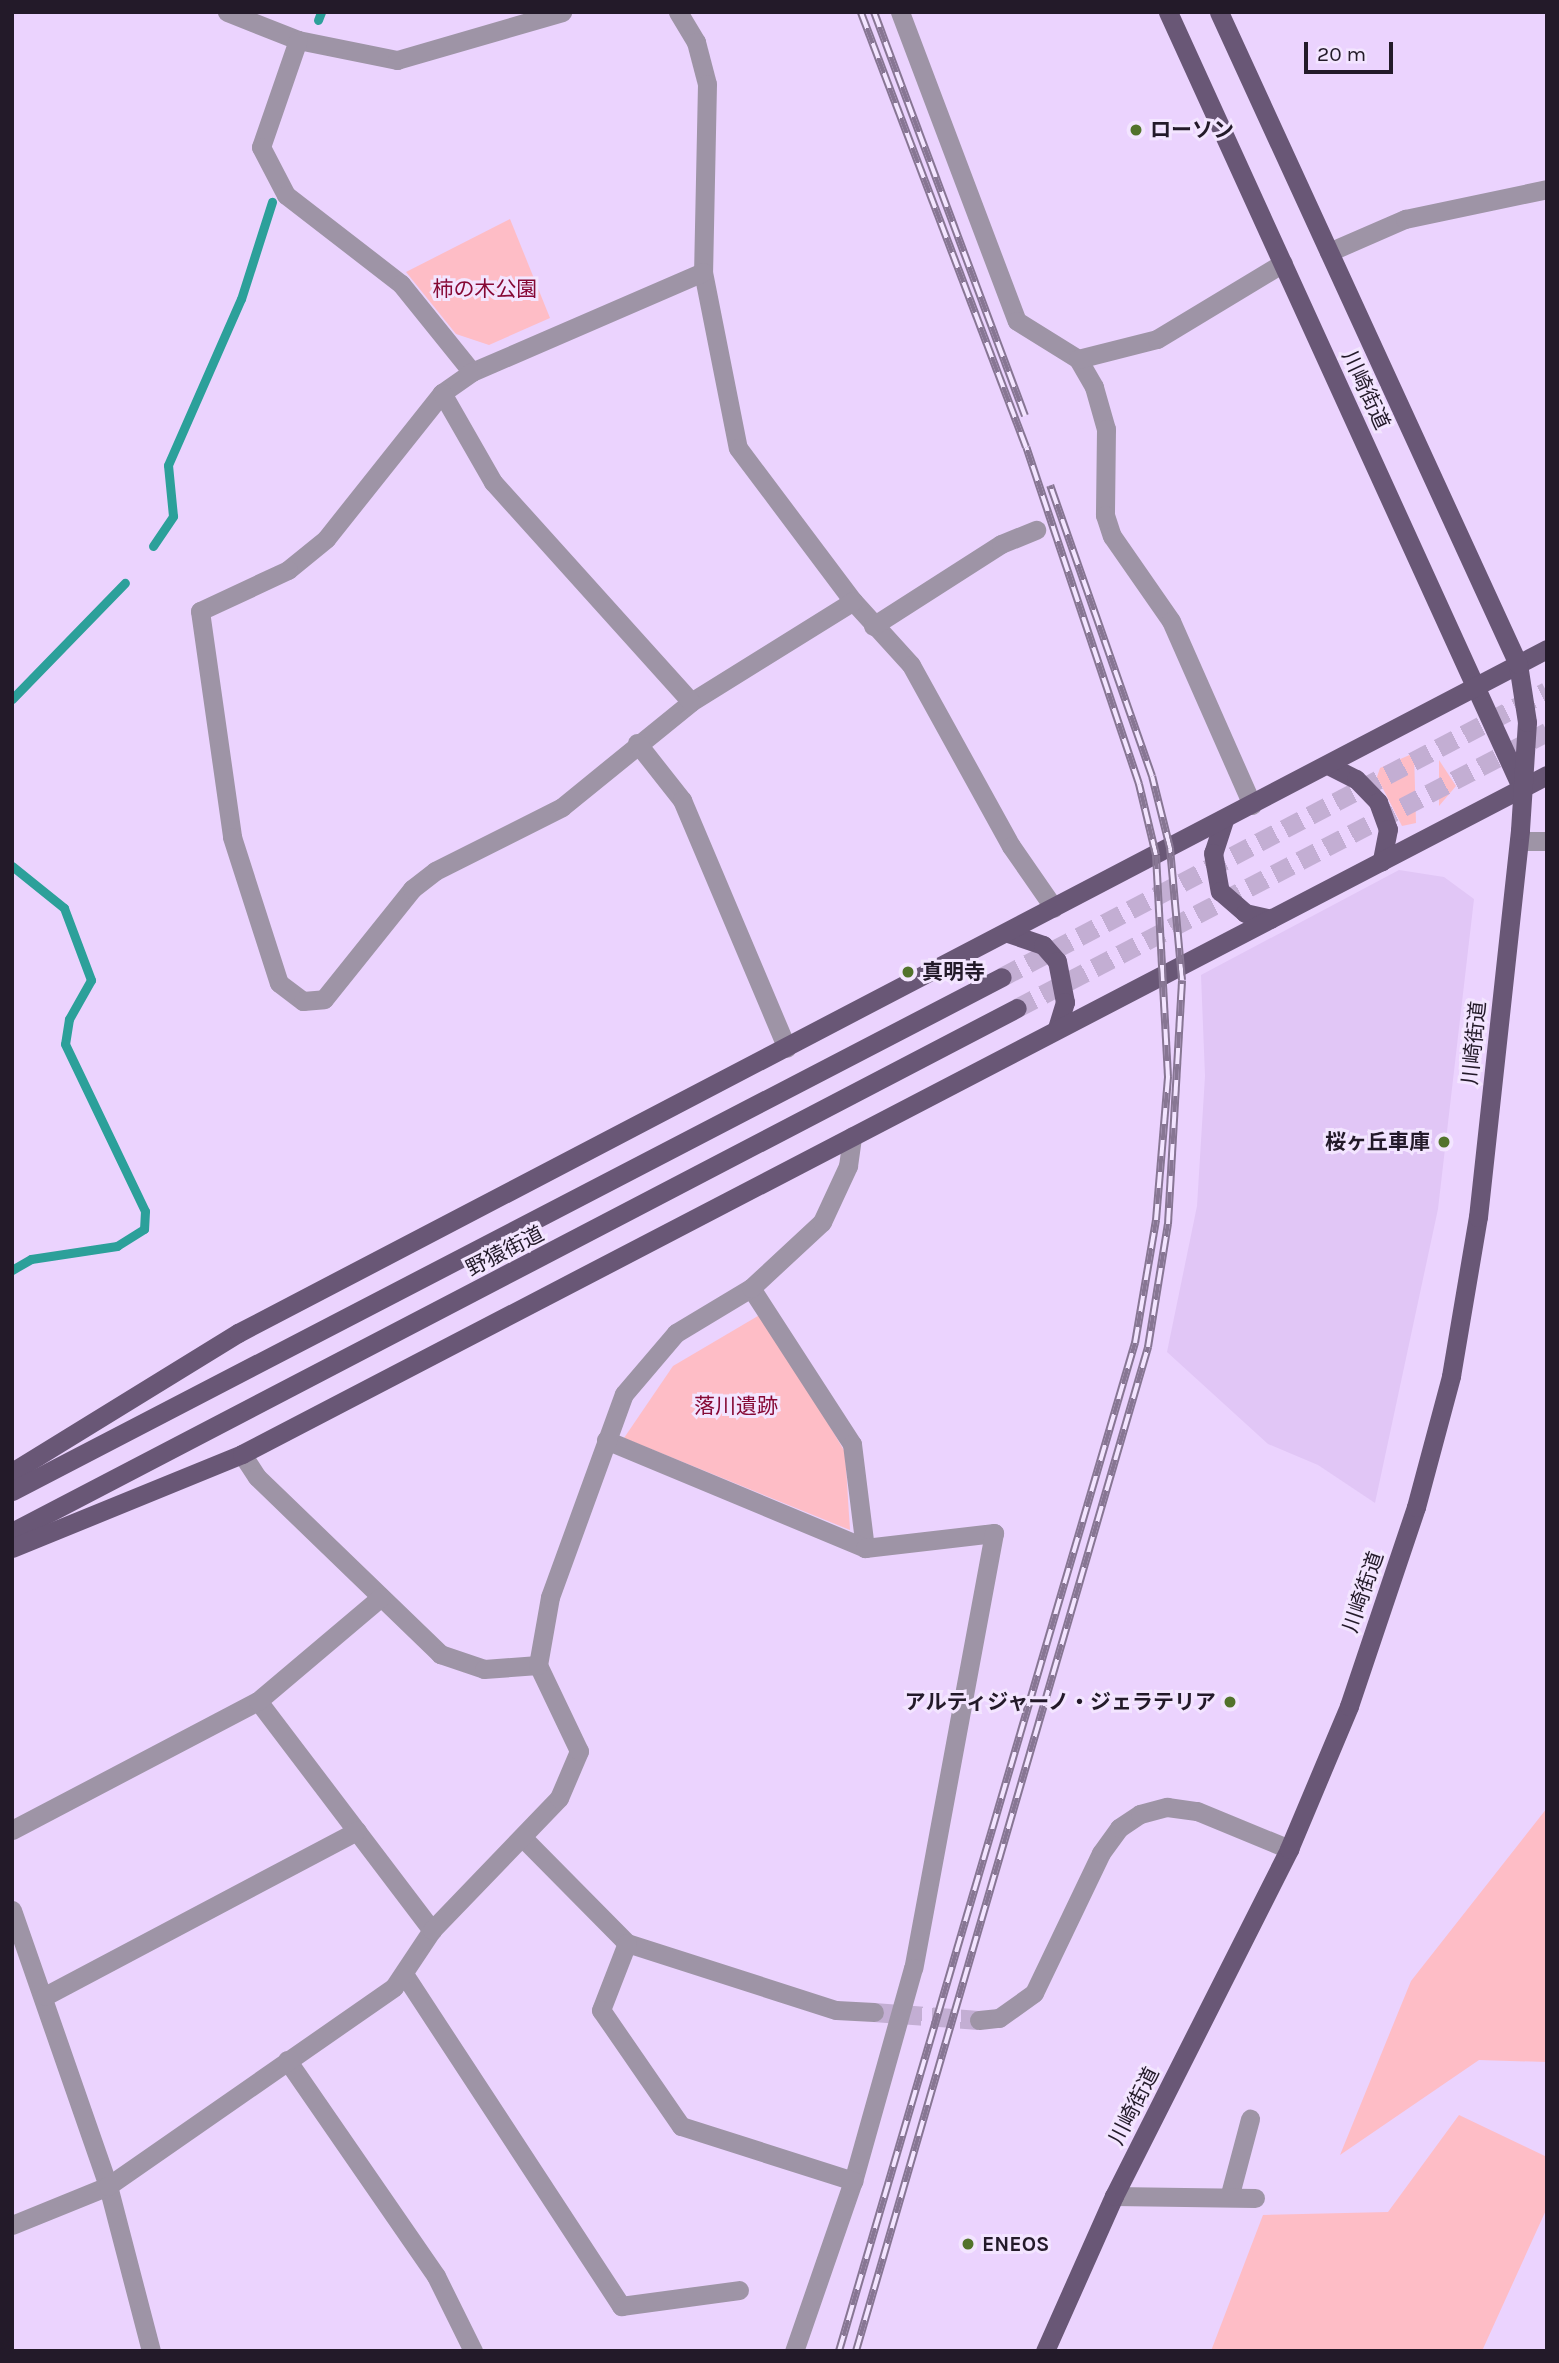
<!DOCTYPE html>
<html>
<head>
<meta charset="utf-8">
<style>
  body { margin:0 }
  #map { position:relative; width:1559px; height:2363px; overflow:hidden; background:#ebd3fe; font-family:Karla,"Noto Sans JP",sans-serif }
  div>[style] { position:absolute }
  .built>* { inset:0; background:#e1c6f6 }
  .green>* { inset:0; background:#febdc6 }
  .stream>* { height:9px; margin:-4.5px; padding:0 4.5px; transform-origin:4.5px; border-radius:4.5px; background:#2ca09a }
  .minor-tunnel>* { height:19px; margin-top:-9.5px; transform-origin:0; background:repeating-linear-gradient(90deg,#c3aed3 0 19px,transparent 0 29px) }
  .primary-tunnel>* { height:19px; margin-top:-9.5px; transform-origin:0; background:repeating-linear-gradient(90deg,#c3aed3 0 19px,transparent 0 29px) }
  .minor>* { height:19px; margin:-9.5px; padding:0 9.5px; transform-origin:9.5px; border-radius:9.5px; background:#9e94a6 }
  .primary>* { height:19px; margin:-9.5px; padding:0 9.5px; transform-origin:9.5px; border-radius:9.5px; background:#695776 }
  .rail>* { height:8px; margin-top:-4px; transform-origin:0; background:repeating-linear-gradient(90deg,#f3e5ff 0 16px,#877693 0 32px); box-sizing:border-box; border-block:2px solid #877693 }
  .dots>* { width:19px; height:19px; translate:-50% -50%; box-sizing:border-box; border:4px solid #f3e5ff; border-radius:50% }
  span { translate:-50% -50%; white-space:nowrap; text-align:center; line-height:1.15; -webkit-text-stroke:6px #f3e5ff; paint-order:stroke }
  .poi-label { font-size:21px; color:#231a29; font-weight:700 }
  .left { translate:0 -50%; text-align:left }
  .right { translate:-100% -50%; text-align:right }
  .park-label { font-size:21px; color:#860935 }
  .street-label { font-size:21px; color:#231a29 }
  .frame { position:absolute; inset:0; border:14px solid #231a29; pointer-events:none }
  .scale { position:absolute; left:1304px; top:42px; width:89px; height:32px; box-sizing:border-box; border:4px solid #231a29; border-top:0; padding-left:9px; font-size:21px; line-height:24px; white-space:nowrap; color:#231a29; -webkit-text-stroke:5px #f3e5ff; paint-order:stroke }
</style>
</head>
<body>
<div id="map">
  <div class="built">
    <div style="clip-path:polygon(1399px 870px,1444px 877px,1474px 899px,1438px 1209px,1375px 1503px,1318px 1465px,1268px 1444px,1167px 1352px,1197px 1206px,1205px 1076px,1201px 975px)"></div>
  </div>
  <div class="green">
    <div style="clip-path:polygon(510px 219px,550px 318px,489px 345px,456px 334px,406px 272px)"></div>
    <div style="clip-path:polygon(1414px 753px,1416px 823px,1402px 826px,1377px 777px,1380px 768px)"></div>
    <div style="clip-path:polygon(1439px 760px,1456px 786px,1439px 806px)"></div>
    <div style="clip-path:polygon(763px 1313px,845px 1452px,850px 1530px,624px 1438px,673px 1366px)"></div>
    <div style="clip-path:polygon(1547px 1808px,1547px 2062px,1479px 2060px,1340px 2155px,1411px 1981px)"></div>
    <div style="clip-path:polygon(1459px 2115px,1547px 2157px,1547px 2208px,1482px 2351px,1211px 2351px,1263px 2215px,1388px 2212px)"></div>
  </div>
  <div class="stream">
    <div style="left:318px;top:20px;width:9px;rotate:-69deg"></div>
    <div style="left:153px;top:546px;width:36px;rotate:-56deg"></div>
    <div style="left:173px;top:516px;width:51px;rotate:-95.6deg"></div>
    <div style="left:168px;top:465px;width:181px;rotate:-66.3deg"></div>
    <div style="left:241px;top:299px;width:102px;rotate:-72.3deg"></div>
    <div style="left:12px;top:699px;width:162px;rotate:-45.8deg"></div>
    <div style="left:12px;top:866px;width:67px;rotate:38.9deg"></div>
    <div style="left:64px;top:908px;width:77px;rotate:69.4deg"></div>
    <div style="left:91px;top:980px;width:45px;rotate:119.4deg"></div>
    <div style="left:69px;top:1019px;width:25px;rotate:99deg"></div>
    <div style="left:65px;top:1044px;width:185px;rotate:64.4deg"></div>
    <div style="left:145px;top:1211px;width:18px;rotate:93deg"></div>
    <div style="left:144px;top:1229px;width:32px;rotate:148deg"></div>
    <div style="left:117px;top:1246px;width:87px;rotate:171.4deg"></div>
    <div style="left:31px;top:1259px;width:22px;rotate:150deg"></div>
  </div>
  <div class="minor-tunnel">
    <div style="left:874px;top:2012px;width:105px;rotate:4.4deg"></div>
  </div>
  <div class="primary-tunnel">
    <div style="left:1002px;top:977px;width:615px;rotate:-27.69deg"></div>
    <div style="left:1017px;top:1008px;width:598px;rotate:-27.51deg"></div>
  </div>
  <div class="minor">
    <div style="left:227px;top:12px;width:76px;rotate:21.5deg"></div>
    <div style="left:298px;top:40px;width:101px;rotate:11.4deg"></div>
    <div style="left:397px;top:60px;width:172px;rotate:-16.2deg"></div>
    <div style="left:678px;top:12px;width:35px;rotate:59deg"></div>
    <div style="left:696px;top:42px;width:43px;rotate:75.3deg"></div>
    <div style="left:707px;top:84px;width:188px;rotate:91.2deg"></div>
    <div style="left:703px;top:272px;width:179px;rotate:78.8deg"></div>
    <div style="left:738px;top:448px;width:191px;rotate:53.1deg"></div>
    <div style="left:853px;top:601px;width:86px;rotate:47.8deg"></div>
    <div style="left:911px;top:665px;width:207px;rotate:61.1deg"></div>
    <div style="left:1011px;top:846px;width:75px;rotate:55.3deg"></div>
    <div style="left:900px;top:12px;width:330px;rotate:69.3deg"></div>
    <div style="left:1017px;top:321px;width:72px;rotate:31.9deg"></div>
    <div style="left:1078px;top:359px;width:32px;rotate:60deg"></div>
    <div style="left:1094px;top:387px;width:44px;rotate:74.1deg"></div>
    <div style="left:1106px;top:429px;width:86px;rotate:90.7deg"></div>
    <div style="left:1105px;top:515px;width:22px;rotate:72deg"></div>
    <div style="left:1112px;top:536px;width:103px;rotate:55.2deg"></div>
    <div style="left:1171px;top:621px;width:201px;rotate:66.2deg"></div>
    <div style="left:298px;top:40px;width:113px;rotate:109.1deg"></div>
    <div style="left:261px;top:147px;width:54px;rotate:62.5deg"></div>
    <div style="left:286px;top:195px;width:145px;rotate:37.7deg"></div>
    <div style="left:401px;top:284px;width:113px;rotate:51.1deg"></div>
    <div style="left:1329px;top:252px;width:83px;rotate:-23.5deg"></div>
    <div style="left:1405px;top:219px;width:145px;rotate:-11.9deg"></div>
    <div style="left:703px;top:272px;width:252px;rotate:156.6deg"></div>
    <div style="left:472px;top:372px;width:37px;rotate:145deg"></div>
    <div style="left:442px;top:393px;width:186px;rotate:128.5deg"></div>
    <div style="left:326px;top:539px;width:49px;rotate:140.8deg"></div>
    <div style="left:288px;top:570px;width:97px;rotate:155deg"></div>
    <div style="left:200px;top:611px;width:228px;rotate:81.9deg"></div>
    <div style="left:232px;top:837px;width:153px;rotate:72.2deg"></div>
    <div style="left:279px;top:983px;width:30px;rotate:37deg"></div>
    <div style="left:303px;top:1001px;width:21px;rotate:-5deg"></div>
    <div style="left:324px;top:999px;width:141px;rotate:-51.3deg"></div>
    <div style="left:412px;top:889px;width:29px;rotate:-38deg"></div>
    <div style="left:435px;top:871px;width:142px;rotate:-26.7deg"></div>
    <div style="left:562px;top:807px;width:166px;rotate:-39.1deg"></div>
    <div style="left:691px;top:702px;width:191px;rotate:-31.9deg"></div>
    <div style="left:1078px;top:359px;width:81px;rotate:-14.2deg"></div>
    <div style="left:1157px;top:339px;width:147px;rotate:-31.1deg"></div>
    <div style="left:442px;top:393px;width:103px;rotate:60.2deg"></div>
    <div style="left:493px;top:482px;width:296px;rotate:48deg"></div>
    <div style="left:873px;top:626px;width:152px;rotate:-32.6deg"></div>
    <div style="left:1001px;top:544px;width:38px;rotate:-22deg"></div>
    <div style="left:637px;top:743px;width:73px;rotate:51.7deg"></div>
    <div style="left:682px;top:800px;width:269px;rotate:67.1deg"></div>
    <div style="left:1519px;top:841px;width:28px"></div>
    <div style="left:751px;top:1288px;width:186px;rotate:57.1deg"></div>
    <div style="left:852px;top:1444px;width:105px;rotate:82.9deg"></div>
    <div style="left:606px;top:1440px;width:281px;rotate:22.6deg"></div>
    <div style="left:865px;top:1548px;width:130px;rotate:-6.6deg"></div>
    <div style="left:994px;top:1533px;width:442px;rotate:100.5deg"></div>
    <div style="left:913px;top:1968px;width:221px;rotate:105.7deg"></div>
    <div style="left:853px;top:2181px;width:180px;rotate:109.1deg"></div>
    <div style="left:242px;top:1454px;width:27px;rotate:57deg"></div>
    <div style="left:257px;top:1477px;width:255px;rotate:44deg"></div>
    <div style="left:440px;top:1654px;width:46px;rotate:18.8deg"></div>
    <div style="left:484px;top:1669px;width:54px;rotate:-4.2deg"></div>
    <div style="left:258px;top:1701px;width:288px;rotate:52.8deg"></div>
    <div style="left:12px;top:1830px;width:278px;rotate:-27.7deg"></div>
    <div style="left:258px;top:1701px;width:161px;rotate:-40.2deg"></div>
    <div style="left:523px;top:1838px;width:148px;rotate:45.3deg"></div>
    <div style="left:627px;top:1943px;width:219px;rotate:17.8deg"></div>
    <div style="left:836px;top:2010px;width:38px;rotate:3deg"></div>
    <div style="left:12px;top:1910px;width:292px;rotate:70.8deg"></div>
    <div style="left:108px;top:2186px;width:171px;rotate:75.4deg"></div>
    <div style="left:627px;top:1943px;width:72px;rotate:111.2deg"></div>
    <div style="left:601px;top:2010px;width:141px;rotate:55.4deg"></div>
    <div style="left:681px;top:2126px;width:181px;rotate:17.7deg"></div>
    <div style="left:404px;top:1974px;width:397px;rotate:56.8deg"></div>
    <div style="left:621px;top:2306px;width:119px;rotate:-7.7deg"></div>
    <div style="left:45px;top:1996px;width:353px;rotate:-27.9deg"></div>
    <div style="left:979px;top:2020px;width:20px;rotate:-6deg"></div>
    <div style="left:999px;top:2018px;width:43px;rotate:-35.5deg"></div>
    <div style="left:1034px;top:1993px;width:155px;rotate:-64.4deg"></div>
    <div style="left:1101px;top:1853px;width:31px;rotate:-54deg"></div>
    <div style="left:1119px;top:1828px;width:25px;rotate:-34deg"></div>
    <div style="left:1140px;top:1814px;width:28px;rotate:-15deg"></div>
    <div style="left:1167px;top:1807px;width:30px;rotate:8deg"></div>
    <div style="left:1197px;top:1811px;width:100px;rotate:22.4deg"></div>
    <div style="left:287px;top:2060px;width:262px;rotate:55.4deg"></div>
    <div style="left:436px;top:2276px;width:84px;rotate:63.7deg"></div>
    <div style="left:1230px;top:2194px;width:78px;rotate:-75.1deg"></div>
    <div style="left:1114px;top:2196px;width:141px;rotate:0.8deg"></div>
    <div style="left:12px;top:2225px;width:104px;rotate:-22.1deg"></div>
    <div style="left:108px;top:2186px;width:348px;rotate:-34.8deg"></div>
    <div style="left:394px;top:1987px;width:69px;rotate:-56.3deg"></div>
    <div style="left:432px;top:1930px;width:183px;rotate:-46.1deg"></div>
    <div style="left:559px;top:1798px;width:51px;rotate:-66.9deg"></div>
    <div style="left:579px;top:1751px;width:95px;rotate:-115.5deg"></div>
    <div style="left:538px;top:1665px;width:69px;rotate:-80deg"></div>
    <div style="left:550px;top:1597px;width:216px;rotate:-70deg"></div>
    <div style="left:624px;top:1394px;width:80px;rotate:-49.6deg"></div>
    <div style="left:676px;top:1333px;width:87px;rotate:-31deg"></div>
    <div style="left:751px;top:1288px;width:97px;rotate:-42.9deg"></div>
    <div style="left:822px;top:1222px;width:62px;rotate:-65.1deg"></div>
    <div style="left:848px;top:1166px;width:30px;rotate:-82deg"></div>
  </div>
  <div class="primary">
    <div style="left:1168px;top:12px;width:852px;rotate:65.51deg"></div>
    <div style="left:1328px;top:765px;width:31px;rotate:27deg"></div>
    <div style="left:1356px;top:779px;width:32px;rotate:46deg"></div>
    <div style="left:1378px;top:802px;width:29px;rotate:70deg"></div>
    <div style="left:1388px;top:829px;width:33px;rotate:101deg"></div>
    <div style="left:1224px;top:820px;width:35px;rotate:108deg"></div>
    <div style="left:1213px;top:853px;width:39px;rotate:80deg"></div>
    <div style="left:1220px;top:891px;width:33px;rotate:41deg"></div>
    <div style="left:1245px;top:913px;width:26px;rotate:13deg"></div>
    <div style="left:1008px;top:933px;width:37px;rotate:19deg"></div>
    <div style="left:1043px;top:945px;width:21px;rotate:49deg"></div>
    <div style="left:1057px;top:961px;width:42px;rotate:79deg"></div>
    <div style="left:1065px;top:1002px;width:28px;rotate:107deg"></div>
    <div style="left:12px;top:1472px;width:265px;rotate:-31.6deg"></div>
    <div style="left:238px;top:1333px;width:1477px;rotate:-27.59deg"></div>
    <div style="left:12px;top:1491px;width:1115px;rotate:-27.44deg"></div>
    <div style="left:12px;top:1532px;width:1133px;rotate:-27.54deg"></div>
    <div style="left:12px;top:1548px;width:248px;rotate:-22.2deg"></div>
    <div style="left:242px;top:1454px;width:1471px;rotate:-27.49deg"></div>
    <div style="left:1045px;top:2351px;width:170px;rotate:-66deg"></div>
    <div style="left:1114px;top:2196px;width:389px;rotate:-63.2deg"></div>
    <div style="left:1289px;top:1849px;width:155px;rotate:-67.2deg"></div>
    <div style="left:1349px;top:1706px;width:210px;rotate:-71.4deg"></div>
    <div style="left:1416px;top:1507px;width:136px;rotate:-75deg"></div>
    <div style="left:1451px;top:1376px;width:161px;rotate:-80.4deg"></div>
    <div style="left:1478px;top:1217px;width:389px;rotate:-83.8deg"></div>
    <div style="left:1520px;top:830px;width:108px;rotate:-86.3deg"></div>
    <div style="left:1527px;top:722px;width:59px;rotate:-98.8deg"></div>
    <div style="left:1518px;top:664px;width:717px;rotate:-114.64deg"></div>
  </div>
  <div class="rail">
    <div style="left:874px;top:12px;width:431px;rotate:69.5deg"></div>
    <div style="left:839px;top:2351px;width:1051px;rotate:-73.64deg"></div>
    <div style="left:1135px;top:1343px;width:125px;rotate:-80.3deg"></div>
    <div style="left:1156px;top:1220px;width:144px;rotate:-85.2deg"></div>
    <div style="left:1168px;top:1077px;width:222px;rotate:-93.1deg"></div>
    <div style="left:1156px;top:855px;width:73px;rotate:-103.5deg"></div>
    <div style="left:1139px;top:784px;width:355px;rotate:-108.5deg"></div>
    <div style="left:1026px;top:447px;width:465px;rotate:-110.8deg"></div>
    <div style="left:856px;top:2351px;width:1046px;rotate:-73.78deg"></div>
    <div style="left:1148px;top:1347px;width:125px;rotate:-80.8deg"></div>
    <div style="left:1168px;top:1224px;width:244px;rotate:-86.7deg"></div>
    <div style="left:1182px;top:980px;width:133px;rotate:-95.2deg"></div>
    <div style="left:1170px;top:848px;width:74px;rotate:-104deg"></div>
    <div style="left:1152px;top:776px;width:308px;rotate:-109.3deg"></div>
  </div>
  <div class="dots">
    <div style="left:1136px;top:130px;background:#52732b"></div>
    <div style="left:908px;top:972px;background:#52732b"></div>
    <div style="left:1444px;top:1142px;background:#52732b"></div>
    <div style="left:1230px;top:1702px;background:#52732b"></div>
    <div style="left:968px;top:2244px;background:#52732b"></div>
  </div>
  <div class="poi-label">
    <span class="left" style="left:1150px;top:130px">ローソン</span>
    <span class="left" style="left:922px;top:972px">真明寺</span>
    <span class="right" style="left:1430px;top:1142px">桜ヶ丘車庫</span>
    <span class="right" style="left:1216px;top:1702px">アルティジャーノ・ジェラテリア</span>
    <span class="left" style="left:982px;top:2244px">ENEOS</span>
  </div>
  <div class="park-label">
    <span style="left:485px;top:289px">柿の木公園</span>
    <span style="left:736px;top:1406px">落川遺跡</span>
  </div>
  <div class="street-label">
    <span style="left:1366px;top:390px;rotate:65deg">川崎街道</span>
    <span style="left:1474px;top:1043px;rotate:-84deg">川崎街道</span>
    <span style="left:505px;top:1251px;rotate:-27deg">野猿街道</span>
    <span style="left:1363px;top:1592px;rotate:-71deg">川崎街道</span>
    <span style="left:1134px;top:2106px;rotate:-63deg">川崎街道</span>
  </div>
  <div class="frame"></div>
  <div class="scale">20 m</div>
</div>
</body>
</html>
